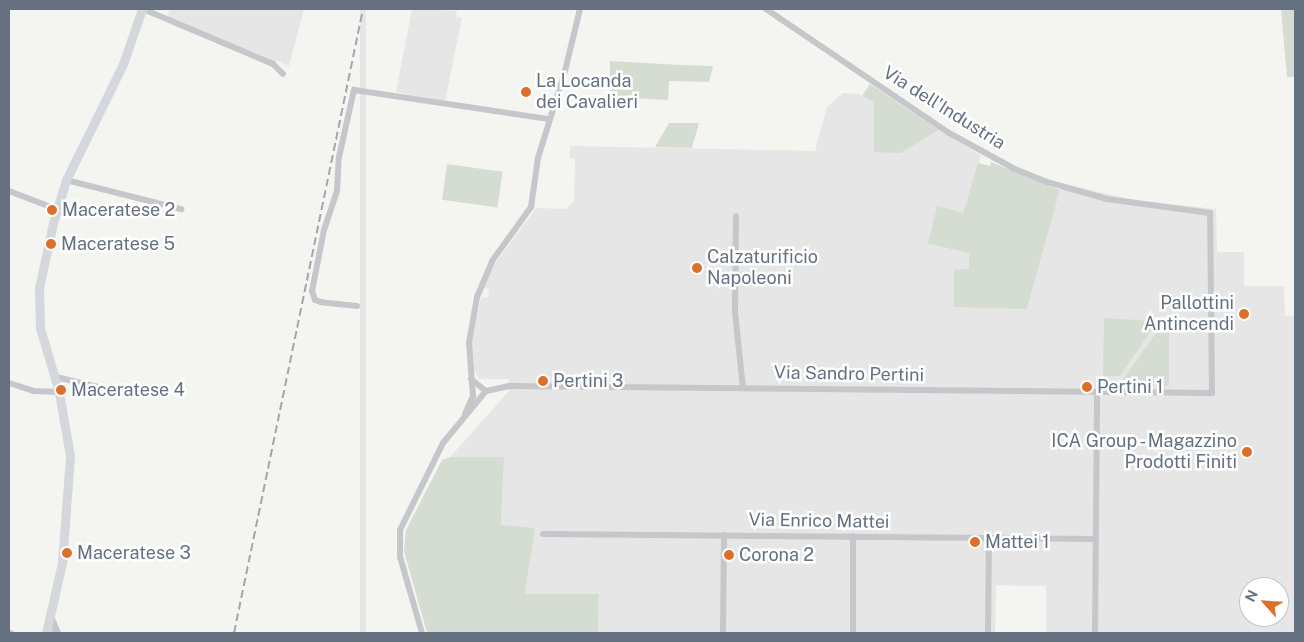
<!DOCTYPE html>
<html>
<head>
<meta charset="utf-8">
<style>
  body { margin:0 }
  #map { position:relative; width:1304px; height:642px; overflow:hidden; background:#f4f5f1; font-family:"Public Sans",sans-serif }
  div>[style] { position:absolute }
  .built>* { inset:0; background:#e5e6e5; transform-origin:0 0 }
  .green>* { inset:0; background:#d5dcd2; transform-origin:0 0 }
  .minor>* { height:6px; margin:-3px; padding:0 3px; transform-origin:3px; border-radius:3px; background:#c5c7cb }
  .tertiary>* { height:8px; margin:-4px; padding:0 4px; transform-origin:4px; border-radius:4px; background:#c5c7cb }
  .secondary>* { height:9px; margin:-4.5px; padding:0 4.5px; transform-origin:4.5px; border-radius:4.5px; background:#d4d7dc }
  .rail>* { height:2px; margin-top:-1px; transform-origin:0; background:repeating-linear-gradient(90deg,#a3a7ad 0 8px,transparent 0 12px) }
  .dots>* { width:14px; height:14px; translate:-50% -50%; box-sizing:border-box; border:2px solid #fff; border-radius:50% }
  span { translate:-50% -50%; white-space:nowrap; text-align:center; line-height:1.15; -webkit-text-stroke:5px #fff; paint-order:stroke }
  .poi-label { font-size:18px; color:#657081 }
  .left { translate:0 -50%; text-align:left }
  .right { translate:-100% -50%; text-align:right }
  .street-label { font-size:18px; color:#657081 }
  .frame { position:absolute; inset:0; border:10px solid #657081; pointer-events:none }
  .north { position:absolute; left:1239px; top:577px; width:50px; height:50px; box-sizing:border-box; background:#fff; border:1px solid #c1c6cd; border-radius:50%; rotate:296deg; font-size:14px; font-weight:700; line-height:20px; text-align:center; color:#657081 }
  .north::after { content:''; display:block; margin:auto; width:18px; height:22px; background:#dc6f2a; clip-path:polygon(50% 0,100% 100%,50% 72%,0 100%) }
</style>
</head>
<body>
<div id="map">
  <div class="built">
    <div style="clip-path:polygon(170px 9px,304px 9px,289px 66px,277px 61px,273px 64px,166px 19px)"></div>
    <div style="left:360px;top:9px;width:6px;height:637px"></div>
    <div style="clip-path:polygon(412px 9px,457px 11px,456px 17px,462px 18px,445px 101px,396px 92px)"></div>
    <div style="clip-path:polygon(evenodd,843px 93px,858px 94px,874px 102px,901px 153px,939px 130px,981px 155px,963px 213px,928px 244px,969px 253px,969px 270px,954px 270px,1027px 309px,1062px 183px,1133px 200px,1216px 209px,1217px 252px,1244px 252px,1244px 286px,1284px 286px,1285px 316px,1295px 316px,1295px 633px,1046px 633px,1046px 586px,996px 585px,995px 633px,598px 633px,599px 594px,525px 594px,535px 528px,501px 526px,504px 457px,450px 457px,509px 391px,509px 379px,479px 379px,472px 366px,472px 341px,481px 298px,488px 297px,489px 289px,483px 288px,494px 265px,536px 208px,566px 209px,574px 201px,575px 159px,570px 158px,570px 146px,815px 151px,827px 107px,843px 93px,1249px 587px,1279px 587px,1279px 617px,1249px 617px,1249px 587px)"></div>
  </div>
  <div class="green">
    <div style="clip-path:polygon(1281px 9px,1295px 9px,1295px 77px,1287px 77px)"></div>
    <div style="clip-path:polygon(610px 61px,680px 65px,713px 66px,709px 82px,669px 81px,668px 100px,610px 97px)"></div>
    <div style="clip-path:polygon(870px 84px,939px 130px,901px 153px,874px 152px,874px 102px,862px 96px)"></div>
    <div style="clip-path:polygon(669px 123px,699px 123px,692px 148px,655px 147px)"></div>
    <div style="clip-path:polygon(991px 162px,1060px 190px,1027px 309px,954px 307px,954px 270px,969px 269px,969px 253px,928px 244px,937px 206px,963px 213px,978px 163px,990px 166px)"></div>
    <div style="left:447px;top:164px;width:56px;height:36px;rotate:8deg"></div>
    <div style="clip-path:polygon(1104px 318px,1154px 321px,1155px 325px,1120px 376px,1103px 376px)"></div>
    <div style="clip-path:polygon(1161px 326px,1169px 327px,1169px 386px,1129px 386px,1123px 379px)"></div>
    <div style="clip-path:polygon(450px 457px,504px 457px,501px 525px,535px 528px,525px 594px,599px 594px,598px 633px,427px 633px,404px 551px,406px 530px,442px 460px)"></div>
  </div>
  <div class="minor">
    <div style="left:143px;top:9px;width:141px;rotate:22.9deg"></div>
    <div style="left:273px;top:64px;width:14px;rotate:45deg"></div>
    <div style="left:66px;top:180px;width:119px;rotate:14.2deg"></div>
    <div style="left:9px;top:191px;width:50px;rotate:21deg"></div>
    <div style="left:736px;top:216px;width:96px;rotate:90.6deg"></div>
    <div style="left:735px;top:312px;width:76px;rotate:84deg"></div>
    <div style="left:357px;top:306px;width:36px;rotate:-174deg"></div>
    <div style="left:321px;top:302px;width:6px;rotate:-162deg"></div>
    <div style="left:315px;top:300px;width:9px;rotate:-108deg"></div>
    <div style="left:312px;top:291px;width:62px;rotate:-78.9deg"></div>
    <div style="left:324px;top:230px;width:41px;rotate:-71.6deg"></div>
    <div style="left:337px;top:191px;width:34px;rotate:-87deg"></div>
    <div style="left:339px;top:157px;width:69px;rotate:-77.4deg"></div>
    <div style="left:354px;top:90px;width:197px;rotate:8.5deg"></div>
    <div style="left:56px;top:377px;width:48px;rotate:13.2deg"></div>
    <div style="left:471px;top:379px;width:19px;rotate:39deg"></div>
    <div style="left:9px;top:383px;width:25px;rotate:18deg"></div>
    <div style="left:33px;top:391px;width:26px;rotate:2deg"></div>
    <div style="left:486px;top:391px;width:25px;rotate:-12deg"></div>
    <div style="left:510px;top:386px;width:702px;rotate:0.57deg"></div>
    <div style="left:1212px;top:393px;width:180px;rotate:-90.6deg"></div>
    <div style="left:1210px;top:213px;width:104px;rotate:-172.3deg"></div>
    <div style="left:1107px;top:199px;width:62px;rotate:-164.2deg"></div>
    <div style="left:1047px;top:182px;width:37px;rotate:-158deg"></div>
    <div style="left:1013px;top:168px;width:73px;rotate:-151.3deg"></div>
    <div style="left:949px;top:133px;width:221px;rotate:-145.9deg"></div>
    <div style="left:465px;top:414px;width:20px;rotate:-66deg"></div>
    <div style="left:473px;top:396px;width:53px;rotate:-94.3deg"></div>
    <div style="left:469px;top:343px;width:47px;rotate:-80.1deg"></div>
    <div style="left:477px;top:297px;width:39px;rotate:-67deg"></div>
    <div style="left:492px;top:261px;width:67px;rotate:-54.2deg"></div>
    <div style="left:531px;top:207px;width:49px;rotate:-81.9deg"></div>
    <div style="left:538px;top:158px;width:91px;rotate:-72.8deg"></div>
    <div style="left:565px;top:71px;width:64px;rotate:-76.4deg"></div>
    <div style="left:543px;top:534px;width:552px;rotate:0.52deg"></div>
    <div style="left:9px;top:633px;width:2px"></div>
    <div style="left:422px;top:633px;width:79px;rotate:-106.1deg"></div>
    <div style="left:400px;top:557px;width:27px;rotate:-90deg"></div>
    <div style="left:400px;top:530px;width:97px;rotate:-63.7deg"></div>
    <div style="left:443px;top:443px;width:67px;rotate:-50.4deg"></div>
    <div style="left:723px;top:633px;width:98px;rotate:-89.4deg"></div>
    <div style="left:853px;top:633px;width:97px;rotate:-90deg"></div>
    <div style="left:988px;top:633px;width:95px;rotate:-89.4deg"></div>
    <div style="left:1095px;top:633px;width:241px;rotate:-89.5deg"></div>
  </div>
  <div class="tertiary">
    <div style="left:50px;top:617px;width:17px;rotate:66deg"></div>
  </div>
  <div class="secondary">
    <div style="left:46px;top:633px;width:72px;rotate:-77.1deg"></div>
    <div style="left:62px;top:563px;width:107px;rotate:-85.7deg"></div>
    <div style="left:70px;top:456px;width:65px;rotate:-99.8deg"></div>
    <div style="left:59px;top:392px;width:67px;rotate:-106.5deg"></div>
    <div style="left:40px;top:328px;width:40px;rotate:-91.4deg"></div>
    <div style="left:39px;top:288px;width:66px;rotate:-77.8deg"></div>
    <div style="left:53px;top:223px;width:45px;rotate:-73.2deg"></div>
    <div style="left:66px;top:180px;width:129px;rotate:-63.8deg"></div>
    <div style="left:123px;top:64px;width:58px;rotate:-70.9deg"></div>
  </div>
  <div class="rail">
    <div style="left:234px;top:633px;width:637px;rotate:-78.32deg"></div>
  </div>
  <div class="dots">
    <div style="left:526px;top:92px;background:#dc6f2a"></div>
    <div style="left:52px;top:210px;background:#dc6f2a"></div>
    <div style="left:51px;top:244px;background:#dc6f2a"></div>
    <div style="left:697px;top:268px;background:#dc6f2a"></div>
    <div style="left:1244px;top:314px;background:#dc6f2a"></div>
    <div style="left:543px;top:381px;background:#dc6f2a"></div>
    <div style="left:1087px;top:387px;background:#dc6f2a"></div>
    <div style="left:61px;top:390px;background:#dc6f2a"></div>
    <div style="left:1247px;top:452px;background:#dc6f2a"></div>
    <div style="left:975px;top:542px;background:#dc6f2a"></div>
    <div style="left:67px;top:553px;background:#dc6f2a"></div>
    <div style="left:729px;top:555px;background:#dc6f2a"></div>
  </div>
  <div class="poi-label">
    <span class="left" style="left:536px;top:92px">La Locanda<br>dei Cavalieri</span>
    <span class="left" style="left:62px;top:210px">Maceratese 2</span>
    <span class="left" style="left:61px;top:244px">Maceratese 5</span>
    <span class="left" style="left:707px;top:268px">Calzaturificio<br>Napoleoni</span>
    <span class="right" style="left:1234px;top:314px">Pallottini<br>Antincendi</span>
    <span class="left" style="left:553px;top:381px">Pertini 3</span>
    <span class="left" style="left:1097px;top:387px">Pertini 1</span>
    <span class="left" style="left:71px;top:390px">Maceratese 4</span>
    <span class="right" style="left:1237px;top:452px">ICA Group - Magazzino<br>Prodotti Finiti</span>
    <span class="left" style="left:985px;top:542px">Mattei 1</span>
    <span class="left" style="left:77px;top:553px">Maceratese 3</span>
    <span class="left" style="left:739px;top:555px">Corona 2</span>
  </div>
  <div class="street-label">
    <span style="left:944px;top:108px;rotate:32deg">Via dell'Industria</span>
    <span style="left:849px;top:374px;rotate:1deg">Via Sandro Pertini</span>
    <span style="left:819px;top:521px;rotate:1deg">Via Enrico Mattei</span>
  </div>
  <div class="frame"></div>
  <div class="north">N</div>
</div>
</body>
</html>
